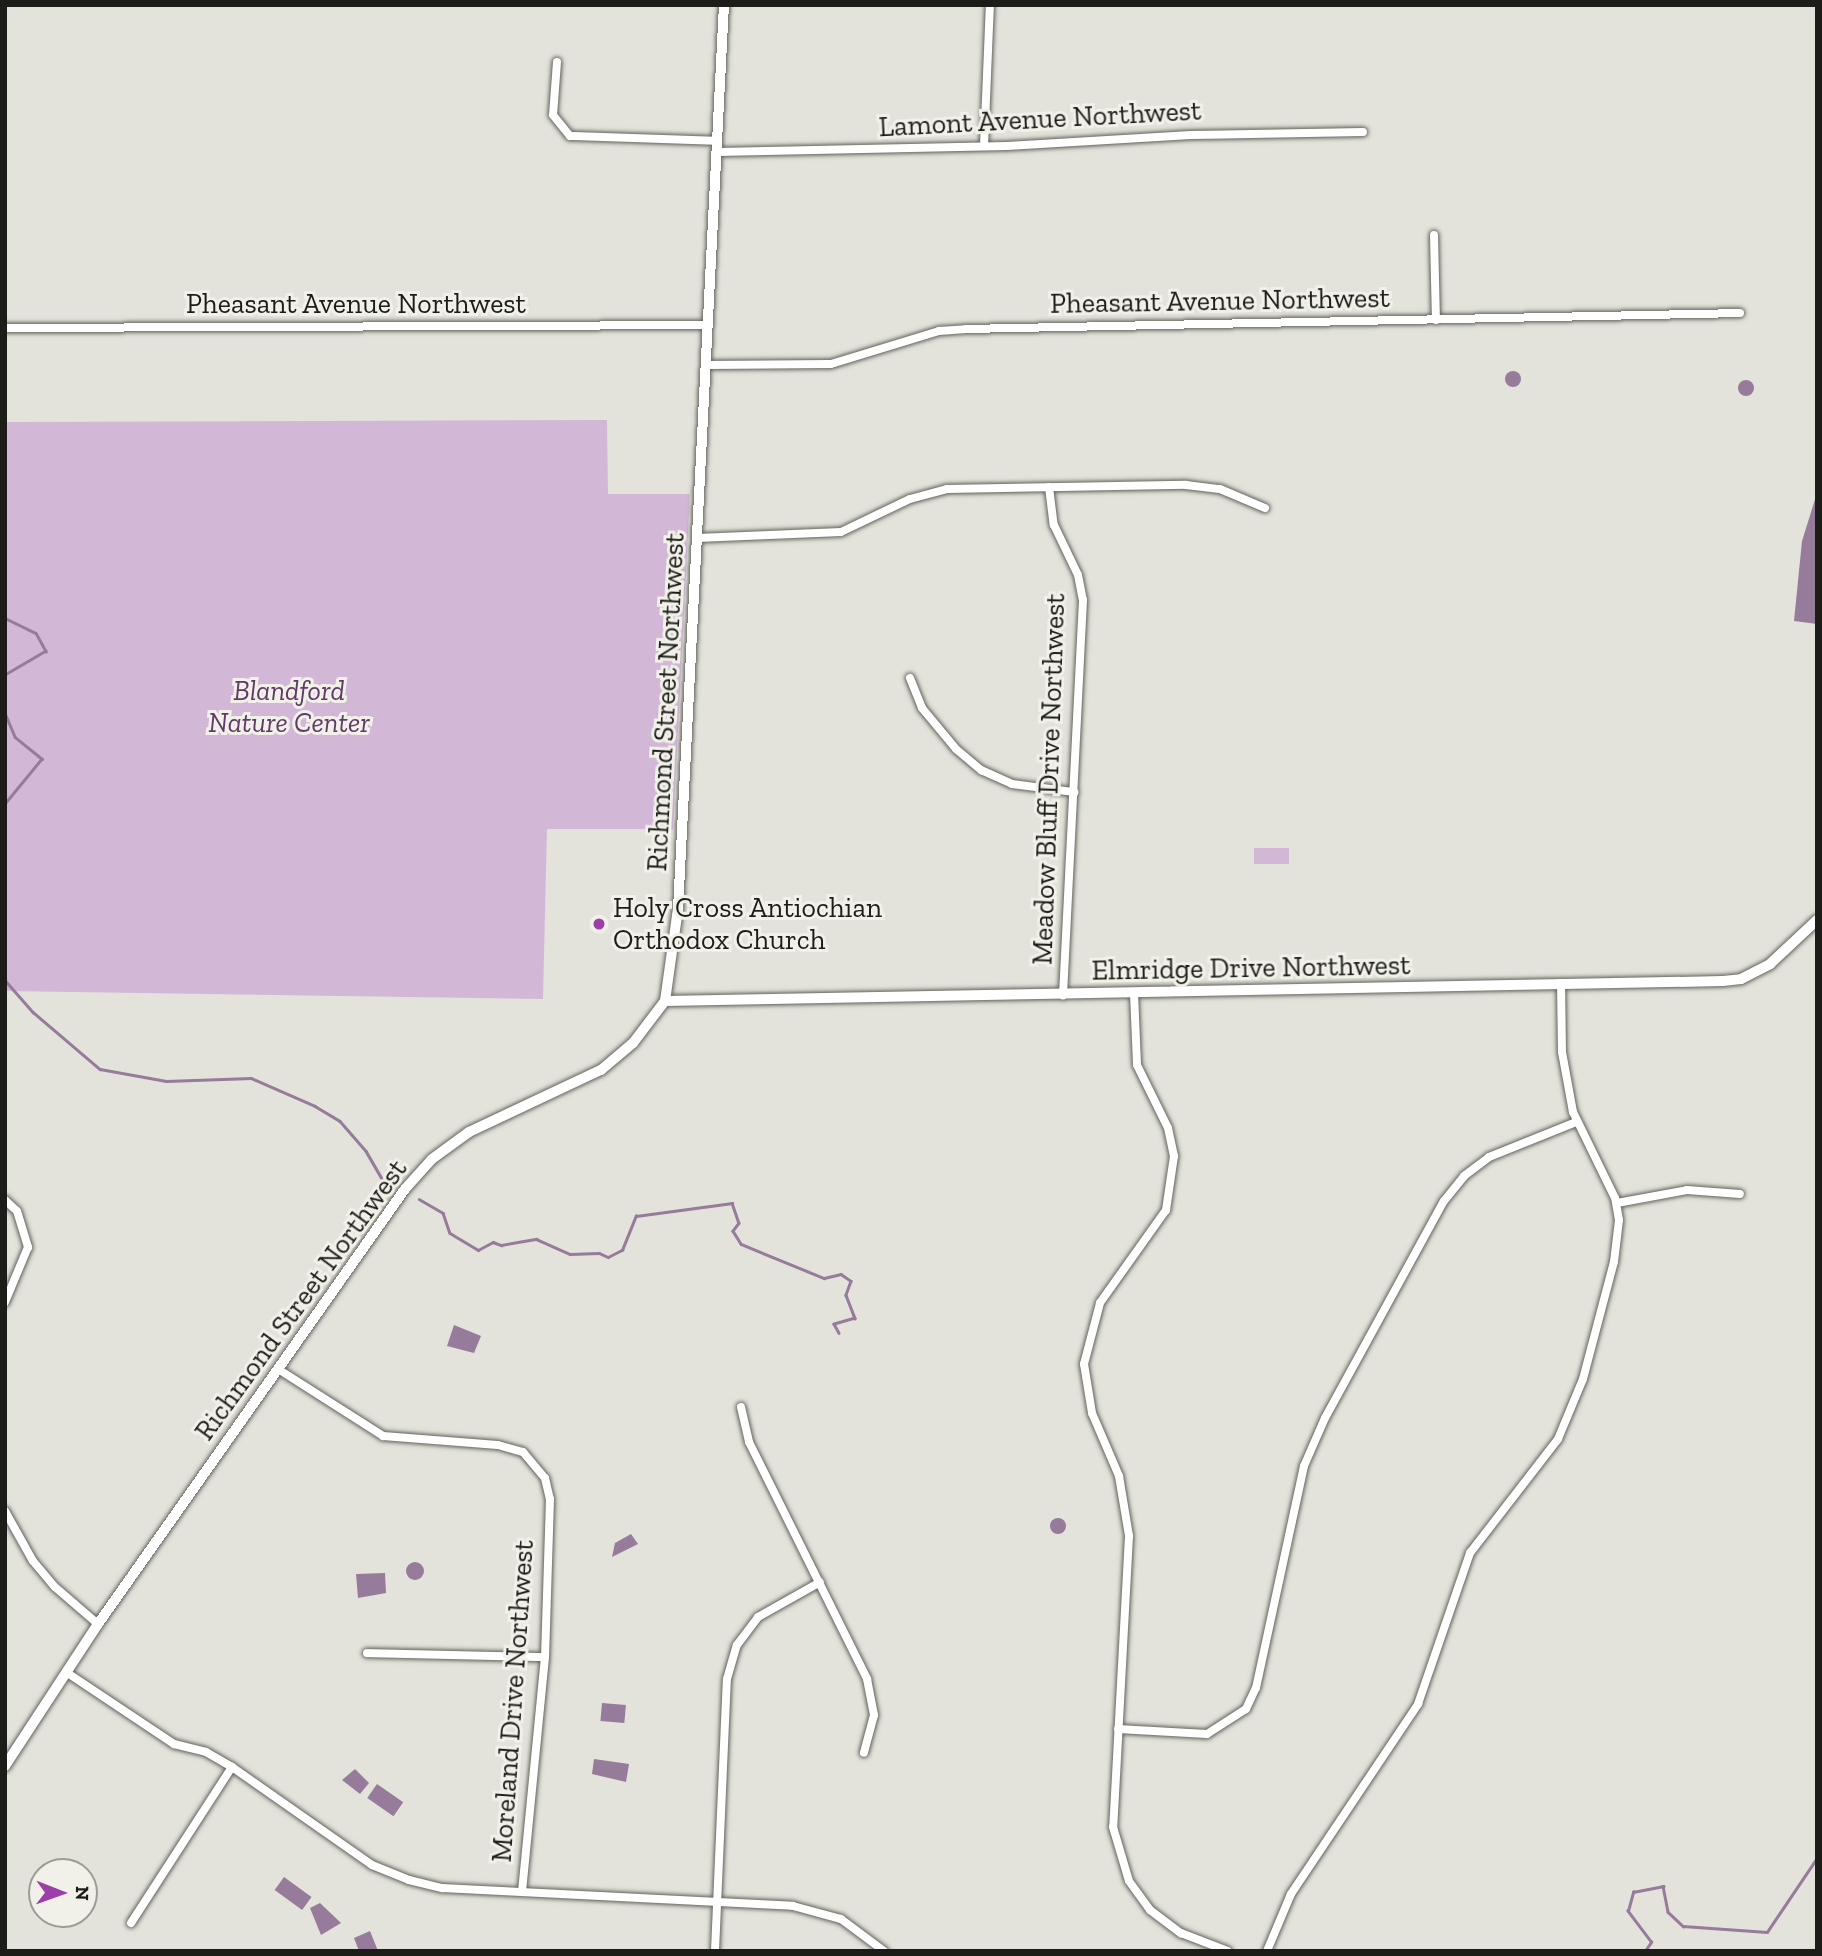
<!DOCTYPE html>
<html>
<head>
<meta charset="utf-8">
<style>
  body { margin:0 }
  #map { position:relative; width:1822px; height:1956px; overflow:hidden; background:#e3e3dc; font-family:"Zilla Slab",serif }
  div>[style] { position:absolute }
  .green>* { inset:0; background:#d2b8d6; transform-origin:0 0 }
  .water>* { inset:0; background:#967b9a; transform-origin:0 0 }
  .round { border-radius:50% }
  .stream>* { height:2.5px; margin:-1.25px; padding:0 1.25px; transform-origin:1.25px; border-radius:1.25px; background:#967b9a }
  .roads { filter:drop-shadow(0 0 2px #63635c) drop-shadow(0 0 2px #63635c) }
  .minor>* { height:8px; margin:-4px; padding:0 4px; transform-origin:4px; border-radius:4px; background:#fff }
  .tertiary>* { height:10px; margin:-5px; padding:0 5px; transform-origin:5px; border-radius:5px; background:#fff }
  .dots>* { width:19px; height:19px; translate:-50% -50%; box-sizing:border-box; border:4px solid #f1f1e9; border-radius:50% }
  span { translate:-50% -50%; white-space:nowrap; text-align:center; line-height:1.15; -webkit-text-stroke:6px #f1f1e9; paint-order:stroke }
  .street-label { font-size:28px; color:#1c1c19 }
  .park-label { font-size:28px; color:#613a67; font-style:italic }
  .poi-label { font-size:28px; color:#1c1c19 }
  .left { translate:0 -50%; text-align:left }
  .frame { position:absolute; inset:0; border:7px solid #1c1c19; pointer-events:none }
  .north { position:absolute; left:28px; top:1858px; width:70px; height:70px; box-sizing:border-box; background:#f1f1e9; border:2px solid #9c9c96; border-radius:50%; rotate:91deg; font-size:19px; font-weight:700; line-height:28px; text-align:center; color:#1c1c19 }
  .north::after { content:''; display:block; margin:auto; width:24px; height:32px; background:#9b3faa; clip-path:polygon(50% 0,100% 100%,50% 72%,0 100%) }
</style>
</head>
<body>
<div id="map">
  <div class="green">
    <div style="clip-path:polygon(607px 420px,608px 494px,690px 494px,673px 829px,547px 829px,543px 999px,5px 991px,5px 422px)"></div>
    <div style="left:1254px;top:848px;width:35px;height:16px"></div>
  </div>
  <div class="water">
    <div class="round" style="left:1505px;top:371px;width:16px;height:16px"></div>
    <div class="round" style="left:1738px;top:380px;width:16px;height:16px"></div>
    <div style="clip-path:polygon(1817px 493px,1817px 624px,1794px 621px,1802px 541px)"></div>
    <div style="clip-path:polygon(454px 1325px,481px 1336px,474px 1353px,447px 1346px)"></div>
    <div class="round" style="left:1050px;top:1518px;width:16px;height:16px"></div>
    <div style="clip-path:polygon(631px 1534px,638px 1544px,612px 1557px,615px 1543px)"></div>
    <div class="round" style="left:406px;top:1562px;width:18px;height:18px"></div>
    <div style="clip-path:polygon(385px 1573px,386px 1593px,358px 1598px,356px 1574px)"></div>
    <div style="left:602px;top:1703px;width:24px;height:18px;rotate:5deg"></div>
    <div style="clip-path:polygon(594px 1759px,629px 1764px,626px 1782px,592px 1774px)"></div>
    <div style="clip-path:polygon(355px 1769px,369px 1783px,360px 1794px,342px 1780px)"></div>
    <div style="left:377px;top:1784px;width:32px;height:17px;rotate:35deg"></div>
    <div style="left:284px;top:1877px;width:34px;height:16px;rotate:36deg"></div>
    <div style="clip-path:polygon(320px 1903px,341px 1923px,321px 1935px,310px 1908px)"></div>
    <div style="clip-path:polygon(370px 1931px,378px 1951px,359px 1951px,354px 1938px)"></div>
  </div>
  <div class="stream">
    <div style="left:5px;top:618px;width:34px;rotate:26deg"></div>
    <div style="left:36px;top:633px;width:21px;rotate:61deg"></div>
    <div style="left:46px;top:651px;width:48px;rotate:149.7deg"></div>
    <div style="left:5px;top:713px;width:26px;rotate:67deg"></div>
    <div style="left:15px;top:737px;width:35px;rotate:39deg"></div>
    <div style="left:42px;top:759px;width:58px;rotate:129.4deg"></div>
    <div style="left:5px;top:980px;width:43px;rotate:48.8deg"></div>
    <div style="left:33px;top:1012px;width:88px;rotate:40.4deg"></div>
    <div style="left:100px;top:1069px;width:67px;rotate:10.3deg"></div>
    <div style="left:166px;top:1081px;width:85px;rotate:-2deg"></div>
    <div style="left:251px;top:1078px;width:70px;rotate:23.6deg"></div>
    <div style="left:315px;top:1106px;width:29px;rotate:31deg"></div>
    <div style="left:340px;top:1121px;width:40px;rotate:49deg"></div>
    <div style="left:366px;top:1151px;width:44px;rotate:59.9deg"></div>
    <div style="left:419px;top:1199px;width:28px;rotate:30deg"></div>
    <div style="left:443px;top:1213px;width:21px;rotate:71deg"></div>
    <div style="left:450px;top:1233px;width:33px;rotate:31deg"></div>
    <div style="left:478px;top:1250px;width:17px;rotate:-28deg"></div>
    <div style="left:493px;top:1242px;width:9px;rotate:21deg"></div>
    <div style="left:501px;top:1245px;width:36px;rotate:-10deg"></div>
    <div style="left:536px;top:1239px;width:37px;rotate:24deg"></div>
    <div style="left:570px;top:1254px;width:29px;rotate:-2deg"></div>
    <div style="left:599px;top:1253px;width:10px;rotate:24deg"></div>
    <div style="left:608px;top:1257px;width:16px;rotate:-27deg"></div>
    <div style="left:622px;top:1250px;width:37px;rotate:-68deg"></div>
    <div style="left:636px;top:1216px;width:97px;rotate:-7.7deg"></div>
    <div style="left:732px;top:1203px;width:21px;rotate:71deg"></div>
    <div style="left:739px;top:1223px;width:10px;rotate:127deg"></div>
    <div style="left:733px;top:1231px;width:15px;rotate:58deg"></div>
    <div style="left:741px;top:1244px;width:90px;rotate:22.3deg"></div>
    <div style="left:824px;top:1278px;width:17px;rotate:-13deg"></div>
    <div style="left:841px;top:1274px;width:12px;rotate:35deg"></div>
    <div style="left:851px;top:1281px;width:15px;rotate:110deg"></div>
    <div style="left:846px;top:1295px;width:25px;rotate:69deg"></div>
    <div style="left:855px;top:1318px;width:22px;rotate:164deg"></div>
    <div style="left:834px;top:1324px;width:10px;rotate:61deg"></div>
    <div style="left:1645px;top:1951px;width:11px;rotate:-56deg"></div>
    <div style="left:1651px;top:1942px;width:39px;rotate:-127deg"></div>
    <div style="left:1628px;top:1911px;width:20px;rotate:-75deg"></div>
    <div style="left:1633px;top:1892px;width:31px;rotate:-11deg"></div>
    <div style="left:1663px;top:1886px;width:26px;rotate:79deg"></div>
    <div style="left:1668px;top:1912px;width:21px;rotate:43deg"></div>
    <div style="left:1683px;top:1926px;width:84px;rotate:4.1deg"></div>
    <div style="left:1767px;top:1932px;width:89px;rotate:-56deg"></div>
  </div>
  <div class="roads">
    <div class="minor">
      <div style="left:557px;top:62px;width:53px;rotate:94.3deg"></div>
      <div style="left:553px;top:115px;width:27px;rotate:51deg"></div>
      <div style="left:570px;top:136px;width:148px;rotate:1.9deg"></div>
      <div style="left:984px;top:146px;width:141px;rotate:-87.6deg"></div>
      <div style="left:718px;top:152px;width:289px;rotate:-1.2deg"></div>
      <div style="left:1007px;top:146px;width:184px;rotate:-3.4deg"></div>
      <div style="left:1191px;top:135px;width:172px;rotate:-1deg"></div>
      <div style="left:1434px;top:235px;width:85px;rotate:88.7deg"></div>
      <div style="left:5px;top:328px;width:702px;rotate:-0.24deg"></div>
      <div style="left:706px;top:365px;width:125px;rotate:-0.5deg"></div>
      <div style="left:831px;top:364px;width:113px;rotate:-17deg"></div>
      <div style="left:939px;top:331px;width:27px;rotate:-4deg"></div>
      <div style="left:966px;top:329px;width:774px;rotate:-1.18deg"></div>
      <div style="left:1049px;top:487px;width:38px;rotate:83deg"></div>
      <div style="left:1054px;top:525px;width:55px;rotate:64.4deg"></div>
      <div style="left:1078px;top:575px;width:25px;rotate:79deg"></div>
      <div style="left:1083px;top:600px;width:396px;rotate:92.9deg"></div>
      <div style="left:697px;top:538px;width:144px;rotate:-2.4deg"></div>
      <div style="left:841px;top:532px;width:76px;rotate:-25.6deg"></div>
      <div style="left:910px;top:499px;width:38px;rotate:-15deg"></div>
      <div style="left:947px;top:489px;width:239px;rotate:-1deg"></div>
      <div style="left:1186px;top:485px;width:34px;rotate:7deg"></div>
      <div style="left:1220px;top:489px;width:49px;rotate:22.9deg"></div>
      <div style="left:910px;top:678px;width:32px;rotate:68deg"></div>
      <div style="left:922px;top:708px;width:53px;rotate:50.3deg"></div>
      <div style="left:956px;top:749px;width:33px;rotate:40deg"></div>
      <div style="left:981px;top:770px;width:34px;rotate:24deg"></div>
      <div style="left:1012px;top:784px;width:63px;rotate:7.4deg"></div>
      <div style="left:1134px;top:993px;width:72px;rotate:87.6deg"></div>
      <div style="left:1137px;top:1065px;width:70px;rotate:63.8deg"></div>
      <div style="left:1168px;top:1128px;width:29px;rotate:78deg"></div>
      <div style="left:1174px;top:1156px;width:55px;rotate:98.4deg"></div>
      <div style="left:1166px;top:1210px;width:114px;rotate:125.4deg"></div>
      <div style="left:1100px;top:1303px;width:63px;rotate:104.7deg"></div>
      <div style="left:1084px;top:1364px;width:50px;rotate:80.7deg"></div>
      <div style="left:1092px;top:1413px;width:69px;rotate:66.8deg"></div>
      <div style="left:1119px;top:1476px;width:61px;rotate:80.5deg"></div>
      <div style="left:1129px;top:1536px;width:291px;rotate:93.1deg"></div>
      <div style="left:1113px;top:1827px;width:56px;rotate:73.5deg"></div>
      <div style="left:1129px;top:1881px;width:36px;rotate:54deg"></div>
      <div style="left:1150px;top:1910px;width:39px;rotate:37deg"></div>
      <div style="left:1181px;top:1933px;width:50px;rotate:21deg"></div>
      <div style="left:5px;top:1200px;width:16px;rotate:43deg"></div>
      <div style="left:17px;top:1211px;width:38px;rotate:73deg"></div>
      <div style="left:28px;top:1247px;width:60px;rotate:112.7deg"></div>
      <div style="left:1617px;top:1203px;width:71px;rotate:-10.5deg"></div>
      <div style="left:1687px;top:1190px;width:53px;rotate:4.3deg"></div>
      <div style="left:278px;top:1369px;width:125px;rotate:32.5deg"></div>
      <div style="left:383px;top:1436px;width:115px;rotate:4.5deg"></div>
      <div style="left:498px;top:1445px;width:26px;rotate:16deg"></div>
      <div style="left:523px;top:1452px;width:34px;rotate:50deg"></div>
      <div style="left:545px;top:1478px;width:22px;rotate:77deg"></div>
      <div style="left:550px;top:1499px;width:158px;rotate:91.8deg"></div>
      <div style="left:545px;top:1657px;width:236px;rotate:95.6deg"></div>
      <div style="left:741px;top:1407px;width:36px;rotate:77deg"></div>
      <div style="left:749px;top:1442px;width:265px;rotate:63.5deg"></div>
      <div style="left:867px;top:1679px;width:37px;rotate:79deg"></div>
      <div style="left:874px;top:1715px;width:39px;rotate:105deg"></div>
      <div style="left:5px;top:1511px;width:57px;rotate:60.8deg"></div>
      <div style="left:33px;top:1561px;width:34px;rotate:50deg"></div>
      <div style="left:55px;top:1587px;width:57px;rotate:40.7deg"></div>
      <div style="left:367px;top:1653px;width:178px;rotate:1.3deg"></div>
      <div style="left:66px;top:1672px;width:130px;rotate:33.7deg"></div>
      <div style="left:174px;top:1744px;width:33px;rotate:14deg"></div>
      <div style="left:206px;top:1752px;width:30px;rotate:30deg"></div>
      <div style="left:232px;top:1767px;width:171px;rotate:35deg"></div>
      <div style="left:372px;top:1865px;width:40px;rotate:22deg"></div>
      <div style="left:409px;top:1880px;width:34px;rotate:14deg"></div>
      <div style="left:442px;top:1888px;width:351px;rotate:2.9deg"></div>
      <div style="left:793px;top:1906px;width:50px;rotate:15.2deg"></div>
      <div style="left:841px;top:1919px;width:54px;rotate:36.7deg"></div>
      <div style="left:1118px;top:1729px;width:89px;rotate:3.2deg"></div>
      <div style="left:1207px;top:1734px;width:46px;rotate:-32.7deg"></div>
      <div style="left:1246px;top:1709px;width:23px;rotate:-65deg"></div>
      <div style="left:1256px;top:1688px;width:227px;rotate:-77.8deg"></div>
      <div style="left:1304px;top:1466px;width:52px;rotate:-66.4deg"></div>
      <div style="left:1325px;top:1418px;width:247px;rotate:-61.3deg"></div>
      <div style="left:1444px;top:1201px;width:32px;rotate:-51deg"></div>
      <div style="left:1464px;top:1176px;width:31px;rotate:-37deg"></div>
      <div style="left:1489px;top:1157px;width:94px;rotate:-21.9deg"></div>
      <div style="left:131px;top:1923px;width:186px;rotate:-57.1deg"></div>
      <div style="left:715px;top:1951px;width:272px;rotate:-87.5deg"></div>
      <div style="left:727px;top:1679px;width:35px;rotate:-74deg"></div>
      <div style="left:737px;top:1645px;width:35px;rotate:-53deg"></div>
      <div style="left:758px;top:1617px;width:71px;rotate:-29.4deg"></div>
      <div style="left:1267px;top:1951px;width:62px;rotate:-67.2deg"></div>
      <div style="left:1291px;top:1894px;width:229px;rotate:-56.2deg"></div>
      <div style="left:1418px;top:1704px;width:160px;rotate:-71deg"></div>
      <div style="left:1470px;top:1553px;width:144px;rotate:-52.3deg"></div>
      <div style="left:1558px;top:1439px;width:65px;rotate:-67.4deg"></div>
      <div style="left:1583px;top:1379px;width:121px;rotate:-75.2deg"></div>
      <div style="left:1614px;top:1262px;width:42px;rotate:-83.2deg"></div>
      <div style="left:1619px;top:1220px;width:22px;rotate:-100deg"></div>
      <div style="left:1615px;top:1198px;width:96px;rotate:-116deg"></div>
      <div style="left:1573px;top:1112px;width:61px;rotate:-100.4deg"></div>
      <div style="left:1562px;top:1052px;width:69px;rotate:-90.8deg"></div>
    </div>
    <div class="tertiary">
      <div style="left:665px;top:1001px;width:1058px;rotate:-1.08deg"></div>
      <div style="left:1723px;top:981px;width:18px;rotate:-6deg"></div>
      <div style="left:1741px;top:979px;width:33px;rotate:-27deg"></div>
      <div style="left:1770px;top:964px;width:64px;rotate:-43.1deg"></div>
      <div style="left:5px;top:1766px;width:170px;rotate:-56.8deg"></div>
      <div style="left:98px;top:1624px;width:532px;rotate:-54.79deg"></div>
      <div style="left:405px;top:1189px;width:40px;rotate:-48deg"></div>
      <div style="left:432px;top:1159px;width:46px;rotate:-36.1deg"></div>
      <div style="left:469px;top:1132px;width:146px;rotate:-25.2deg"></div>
      <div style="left:601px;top:1070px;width:42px;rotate:-40.2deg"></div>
      <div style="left:633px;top:1043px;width:53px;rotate:-52.7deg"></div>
      <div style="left:665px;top:1001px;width:93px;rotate:-82deg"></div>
      <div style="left:678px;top:909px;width:905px;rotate:-87.09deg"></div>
    </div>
  </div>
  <div class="dots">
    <div style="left:599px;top:924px;background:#9b3faa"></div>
  </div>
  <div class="street-label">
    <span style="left:1040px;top:119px;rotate:-3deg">Lamont Avenue Northwest</span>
    <span style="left:1220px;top:301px;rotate:-1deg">Pheasant Avenue Northwest</span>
    <span style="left:356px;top:304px">Pheasant Avenue Northwest</span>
    <span style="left:666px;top:702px;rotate:-87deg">Richmond Street Northwest</span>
    <span style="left:1049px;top:779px;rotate:-88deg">Meadow Bluff Drive Northwest</span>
    <span style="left:1251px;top:968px;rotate:-1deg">Elmridge Drive Northwest</span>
    <span style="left:301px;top:1300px;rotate:-54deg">Richmond Street Northwest</span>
    <span style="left:513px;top:1701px;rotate:-86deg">Moreland Drive Northwest</span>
  </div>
  <div class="park-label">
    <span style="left:289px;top:707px">Blandford<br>Nature Center</span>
  </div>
  <div class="poi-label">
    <span class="left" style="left:613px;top:924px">Holy Cross Antiochian<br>Orthodox Church</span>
  </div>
  <div class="frame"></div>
  <div class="north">N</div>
</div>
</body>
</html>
